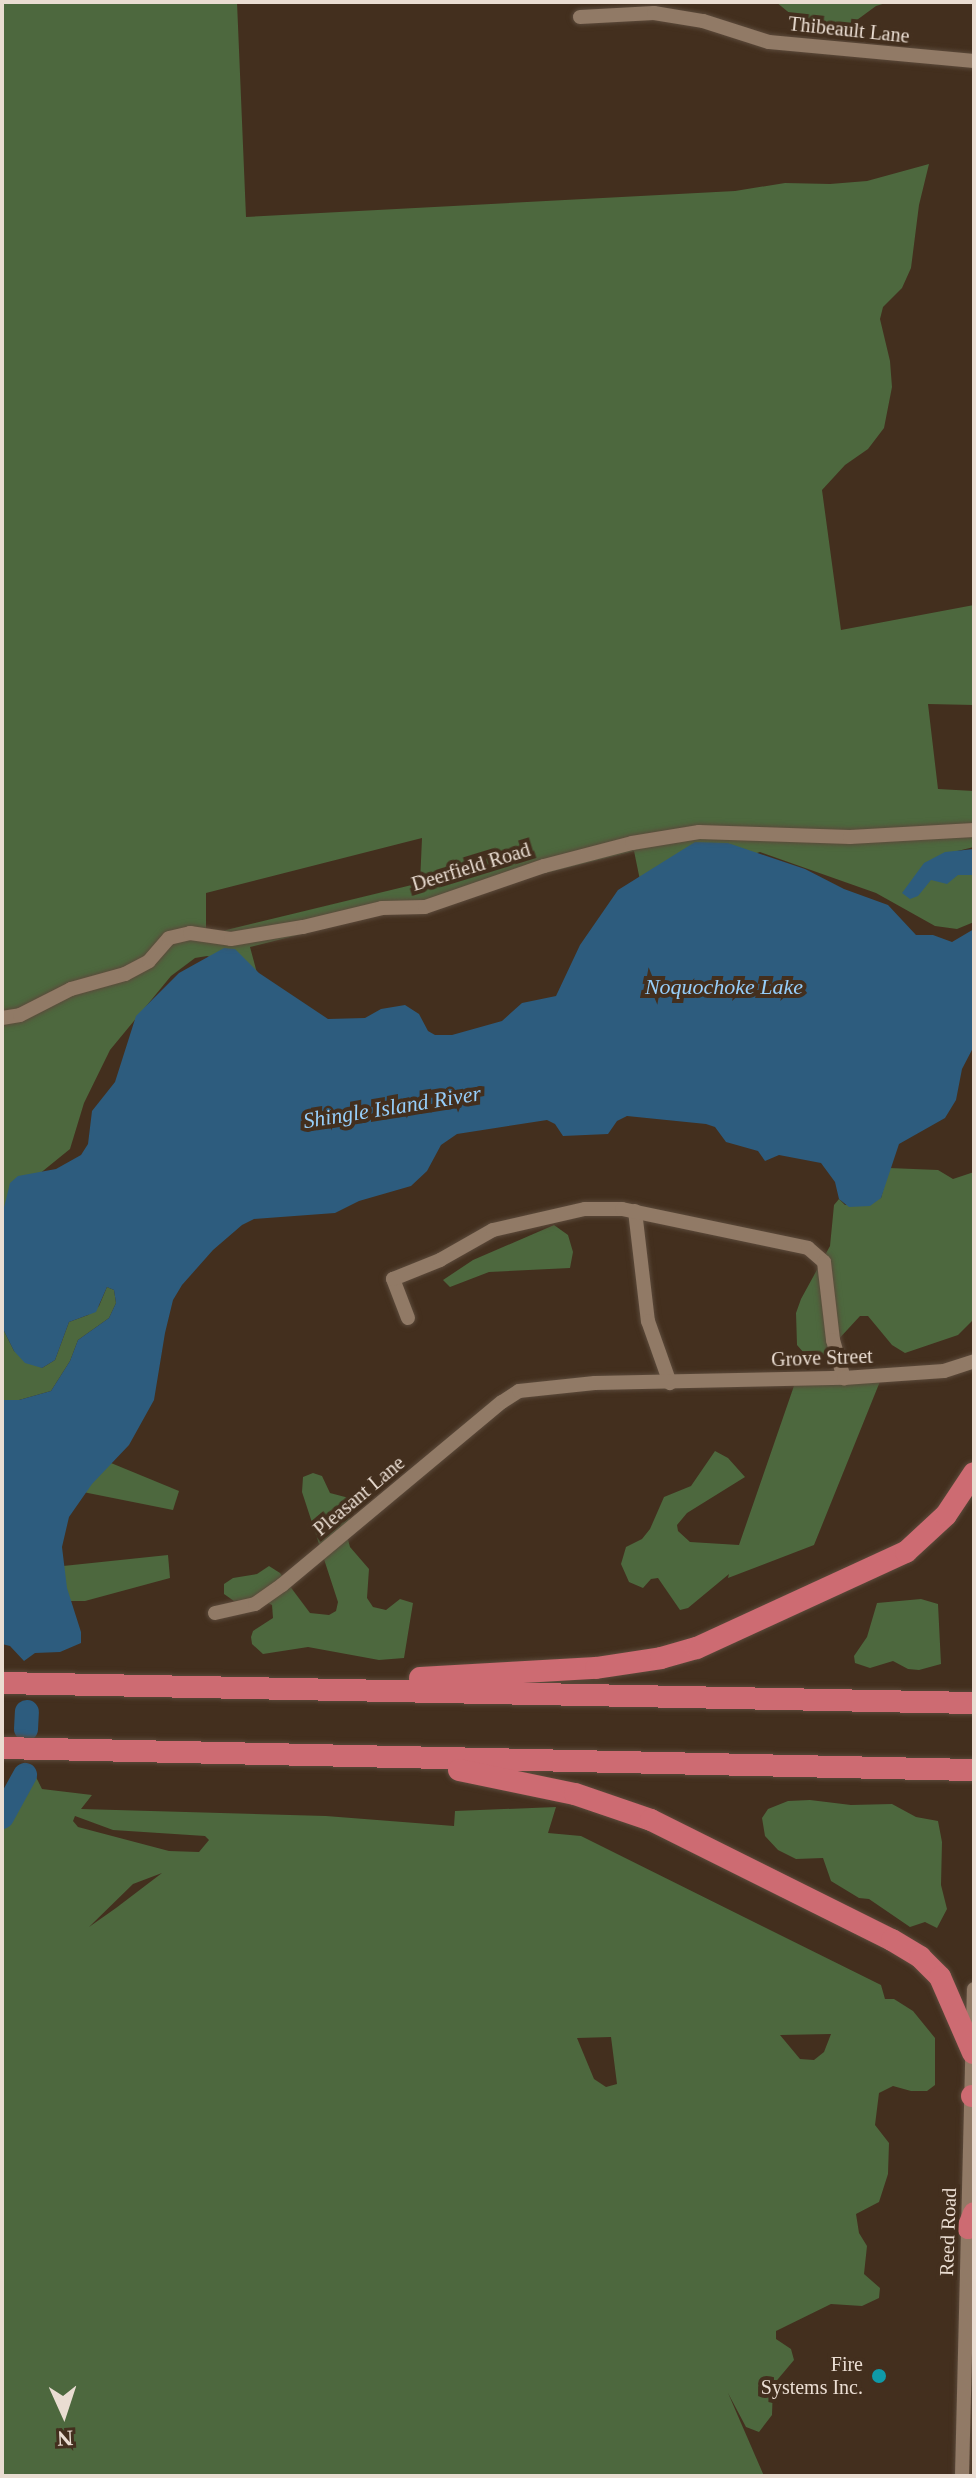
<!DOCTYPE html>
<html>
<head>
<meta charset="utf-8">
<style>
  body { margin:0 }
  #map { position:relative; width:976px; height:2478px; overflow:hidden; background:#432f1e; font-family:"Times New Roman",serif }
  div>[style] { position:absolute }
  .green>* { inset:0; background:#4d683e }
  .water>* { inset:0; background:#2d5c7e }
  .river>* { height:24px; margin:-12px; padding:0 12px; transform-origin:12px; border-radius:12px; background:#2d5c7e }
  .roads { filter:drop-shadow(0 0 2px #5b4a3b) drop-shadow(0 0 2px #5b4a3b) }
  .minor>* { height:14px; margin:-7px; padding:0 7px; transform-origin:7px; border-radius:7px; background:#917a66 }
  .highway>* { height:22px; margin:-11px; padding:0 11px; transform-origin:11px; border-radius:11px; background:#cd6b72 }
  .dots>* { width:22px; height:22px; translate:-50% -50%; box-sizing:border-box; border:4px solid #432f1e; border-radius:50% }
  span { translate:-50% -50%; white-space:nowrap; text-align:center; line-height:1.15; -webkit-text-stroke:8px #432f1e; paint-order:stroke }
  .street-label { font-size:20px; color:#eaddd2 }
  .poi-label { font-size:20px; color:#eaddd2 }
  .right { translate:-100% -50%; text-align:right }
  .water-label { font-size:22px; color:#96cefa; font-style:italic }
  .frame { position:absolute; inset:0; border:4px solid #eaddd2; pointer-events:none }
  .north { position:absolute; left:24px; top:2374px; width:80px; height:80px; -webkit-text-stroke:6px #432f1e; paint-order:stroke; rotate:177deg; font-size:22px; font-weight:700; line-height:32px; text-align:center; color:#eaddd2 }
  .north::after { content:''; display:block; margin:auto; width:28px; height:36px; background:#eaddd2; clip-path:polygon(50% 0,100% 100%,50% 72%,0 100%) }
</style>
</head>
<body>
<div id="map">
  <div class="green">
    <div style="clip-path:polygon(evenodd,2px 2px,237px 2px,246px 217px,735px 191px,785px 183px,830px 184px,867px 181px,929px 164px,919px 205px,911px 268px,902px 288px,883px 307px,880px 319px,890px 361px,892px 387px,884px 428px,868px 449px,845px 465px,822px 490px,841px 630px,974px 605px,974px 705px,928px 704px,938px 789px,974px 791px,974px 847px,949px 853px,974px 863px,974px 922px,957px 929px,935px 926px,876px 893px,760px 852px,642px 890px,634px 851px,250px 947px,257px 973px,207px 956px,195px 958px,171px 976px,110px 1050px,84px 1103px,70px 1149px,33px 1179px,2px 1214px,2px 2px,422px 838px,420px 883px,206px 935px,206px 893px,422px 838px)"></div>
    <div style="clip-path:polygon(776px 2px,889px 2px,876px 6px,846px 28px,839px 29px,798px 20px)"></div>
    <div style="clip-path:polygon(889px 1168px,938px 1170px,953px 1179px,974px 1172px,974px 1319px,958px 1335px,905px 1353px,892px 1345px,868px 1316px,860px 1316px,824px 1355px,810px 1360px,797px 1345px,796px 1313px,801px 1299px,830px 1246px,834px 1205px,839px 1199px,845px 1205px,881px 1198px)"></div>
    <div style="clip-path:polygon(554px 1225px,568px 1235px,573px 1252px,570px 1268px,489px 1272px,450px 1287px,443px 1280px,473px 1260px)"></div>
    <div style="clip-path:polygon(107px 1287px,114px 1290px,116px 1303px,109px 1318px,78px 1340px,70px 1361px,51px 1391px,19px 1400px,2px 1400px,2px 1327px,14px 1351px,42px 1368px,55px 1360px,69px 1322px,88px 1315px,99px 1306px)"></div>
    <div style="clip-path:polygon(883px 1374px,814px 1545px,728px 1578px,729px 1574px,688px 1608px,680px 1610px,658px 1578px,651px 1579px,643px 1588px,629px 1582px,621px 1564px,626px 1547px,642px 1539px,650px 1529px,664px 1497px,691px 1486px,715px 1451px,728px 1458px,745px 1477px,687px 1513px,677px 1525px,678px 1531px,690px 1542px,739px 1545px,796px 1380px)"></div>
    <div style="clip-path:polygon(111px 1463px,179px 1491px,173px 1510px,78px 1491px)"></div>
    <div style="clip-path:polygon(313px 1473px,322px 1476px,330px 1493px,349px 1498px,352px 1503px,347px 1536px,350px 1547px,369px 1569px,367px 1598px,373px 1607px,386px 1610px,400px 1599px,413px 1603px,404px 1658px,379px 1660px,308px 1647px,263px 1654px,252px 1644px,251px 1637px,253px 1631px,273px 1618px,272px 1605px,261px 1599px,234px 1601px,224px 1594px,224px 1584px,233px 1578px,257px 1574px,269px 1566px,280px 1573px,310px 1613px,329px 1615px,336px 1611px,338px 1602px,302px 1492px,303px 1477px)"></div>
    <div style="clip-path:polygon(168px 1555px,170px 1578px,85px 1601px,71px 1601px,44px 1568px)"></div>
    <div style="clip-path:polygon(921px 1599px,938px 1604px,941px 1664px,919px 1670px,908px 1669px,893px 1661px,870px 1668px,855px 1663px,854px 1656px,867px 1637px,877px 1603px)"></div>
    <div style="clip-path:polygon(evenodd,28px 1774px,36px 1777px,42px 1789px,92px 1795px,81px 1809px,326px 1816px,454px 1826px,455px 1811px,556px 1807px,548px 1833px,581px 1836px,881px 1985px,885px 1999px,894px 1999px,913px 2011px,935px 2038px,935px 2085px,927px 2091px,911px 2091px,893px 2086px,879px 2093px,875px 2125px,889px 2143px,888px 2174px,879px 2202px,856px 2214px,859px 2233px,867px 2246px,864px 2274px,880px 2288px,879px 2298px,862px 2306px,831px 2304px,776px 2331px,776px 2339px,791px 2349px,794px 2360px,773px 2385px,772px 2415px,759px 2432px,746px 2427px,728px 2393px,764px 2476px,2px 2476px,2px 1813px,18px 1780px,28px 1774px,75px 1816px,113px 1830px,205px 1836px,209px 1840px,199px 1852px,169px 1851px,78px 1827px,73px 1821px,75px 1816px,28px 1774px,162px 1873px,116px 1908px,89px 1927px,133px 1884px,162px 1873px,28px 1774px,831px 2034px,824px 2052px,814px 2060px,800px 2059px,780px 2035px,831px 2034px,28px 1774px,611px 2037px,617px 2084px,606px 2087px,594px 2079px,577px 2038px,611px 2037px)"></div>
    <div style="clip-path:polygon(810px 1800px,851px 1805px,892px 1804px,916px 1817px,938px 1821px,942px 1842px,941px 1885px,947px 1909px,937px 1928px,925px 1922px,910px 1927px,869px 1899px,859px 1898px,831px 1881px,823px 1858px,796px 1859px,778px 1850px,765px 1836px,762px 1818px,768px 1809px,788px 1801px)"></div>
  </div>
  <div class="water">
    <div style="clip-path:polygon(695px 842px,728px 843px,805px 869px,844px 889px,888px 905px,916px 935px,933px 935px,952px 942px,974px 929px,974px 1046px,962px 1069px,956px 1100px,945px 1118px,899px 1144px,881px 1198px,870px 1206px,849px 1207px,839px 1199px,835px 1182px,821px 1163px,779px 1155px,765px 1161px,758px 1151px,726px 1142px,715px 1127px,706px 1124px,627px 1116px,617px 1121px,608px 1134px,563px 1136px,555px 1124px,547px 1120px,457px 1134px,441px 1145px,427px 1171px,411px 1186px,359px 1201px,335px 1213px,254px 1219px,242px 1225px,213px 1250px,182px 1285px,173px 1300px,165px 1333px,154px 1400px,129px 1445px,92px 1484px,69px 1517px,62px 1547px,67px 1588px,81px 1632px,81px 1643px,60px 1652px,35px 1653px,24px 1661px,10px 1646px,2px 1644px,2px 1400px,19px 1400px,51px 1391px,70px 1361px,78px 1340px,109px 1318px,116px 1303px,114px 1290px,107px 1287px,96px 1312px,69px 1322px,55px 1360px,42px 1368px,25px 1363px,14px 1351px,2px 1327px,2px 1216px,10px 1183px,18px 1176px,56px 1169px,81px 1155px,88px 1144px,92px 1111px,115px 1082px,136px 1016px,179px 973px,224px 948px,235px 949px,259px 973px,328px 1019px,365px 1018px,381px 1009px,405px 1005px,419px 1014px,428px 1031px,435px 1035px,452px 1035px,502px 1021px,522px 1003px,556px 996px,580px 945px,618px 890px)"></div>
    <div style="clip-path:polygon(974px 849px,974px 875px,958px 875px,947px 884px,931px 880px,918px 896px,910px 899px,902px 893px,924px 863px,945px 852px)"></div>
  </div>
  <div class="river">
    <div style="left:26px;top:1729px;width:17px;rotate:-87deg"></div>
    <div style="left:2px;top:1817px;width:48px;rotate:-61.3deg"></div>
  </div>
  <div class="roads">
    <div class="minor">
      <div style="left:580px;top:17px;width:74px;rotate:-3.1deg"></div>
      <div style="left:654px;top:13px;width:50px;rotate:9.3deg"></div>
      <div style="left:703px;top:21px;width:69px;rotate:17.7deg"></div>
      <div style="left:769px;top:42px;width:206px;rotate:5.3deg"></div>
      <div style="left:2px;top:1018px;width:18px;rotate:-9deg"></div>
      <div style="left:20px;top:1015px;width:57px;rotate:-27deg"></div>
      <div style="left:71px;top:989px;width:56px;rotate:-15.5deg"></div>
      <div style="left:125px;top:974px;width:27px;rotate:-28deg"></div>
      <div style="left:149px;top:961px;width:30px;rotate:-49deg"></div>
      <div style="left:169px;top:938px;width:22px;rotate:-13deg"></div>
      <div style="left:190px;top:933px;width:41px;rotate:8.3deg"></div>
      <div style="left:231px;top:939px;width:73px;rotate:-9.5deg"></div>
      <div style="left:303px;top:927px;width:81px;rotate:-13.5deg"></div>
      <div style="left:382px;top:908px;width:43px;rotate:-1.3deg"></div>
      <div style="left:425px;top:907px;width:126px;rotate:-19deg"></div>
      <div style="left:544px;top:866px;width:91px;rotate:-14.6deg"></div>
      <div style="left:632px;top:843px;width:68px;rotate:-9.3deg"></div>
      <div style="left:699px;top:832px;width:151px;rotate:1.9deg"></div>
      <div style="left:850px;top:837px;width:124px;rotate:-3.2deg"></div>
      <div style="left:635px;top:1211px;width:111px;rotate:83.3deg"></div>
      <div style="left:648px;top:1321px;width:66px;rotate:70.5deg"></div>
      <div style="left:408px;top:1318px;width:42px;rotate:-111deg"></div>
      <div style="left:393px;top:1279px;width:51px;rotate:-22deg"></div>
      <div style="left:440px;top:1260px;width:61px;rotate:-29.5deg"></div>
      <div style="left:493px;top:1230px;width:94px;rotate:-12.9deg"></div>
      <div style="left:585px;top:1209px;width:37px"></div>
      <div style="left:622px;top:1209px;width:190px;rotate:11.8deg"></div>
      <div style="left:808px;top:1248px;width:21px;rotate:41deg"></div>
      <div style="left:824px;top:1262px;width:79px;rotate:83.4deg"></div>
      <div style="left:833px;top:1340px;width:40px;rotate:74deg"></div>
      <div style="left:215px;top:1613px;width:41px;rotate:-12.7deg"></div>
      <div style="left:255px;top:1604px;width:33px;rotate:-35deg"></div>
      <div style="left:282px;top:1585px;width:286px;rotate:-39.8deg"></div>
      <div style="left:502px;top:1402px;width:20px;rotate:-33deg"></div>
      <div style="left:519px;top:1391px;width:76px;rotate:-6deg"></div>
      <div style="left:595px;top:1383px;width:249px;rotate:-1.2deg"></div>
      <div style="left:844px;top:1378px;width:100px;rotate:-4deg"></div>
      <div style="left:944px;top:1371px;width:32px;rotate:-18deg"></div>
      <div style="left:962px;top:2476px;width:487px;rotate:-88.6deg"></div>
    </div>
    <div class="highway">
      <div style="left:420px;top:1678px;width:176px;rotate:-3.3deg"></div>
      <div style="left:596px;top:1668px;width:66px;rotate:-8.7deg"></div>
      <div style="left:661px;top:1658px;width:37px;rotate:-16deg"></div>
      <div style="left:697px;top:1648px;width:230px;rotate:-24.7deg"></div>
      <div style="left:906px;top:1552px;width:54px;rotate:-42.8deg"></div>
      <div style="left:946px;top:1515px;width:50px;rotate:-56.3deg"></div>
      <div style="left:2px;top:1683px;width:972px;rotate:1.18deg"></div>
      <div style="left:2px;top:1748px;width:972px;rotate:1.3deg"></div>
      <div style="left:459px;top:1770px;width:118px;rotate:11.7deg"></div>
      <div style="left:575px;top:1794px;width:80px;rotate:18.9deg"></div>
      <div style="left:651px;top:1820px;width:269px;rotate:26.5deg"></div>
      <div style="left:892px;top:1940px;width:33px;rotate:31deg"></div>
      <div style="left:920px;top:1957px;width:28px;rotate:45deg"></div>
      <div style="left:940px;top:1977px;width:83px;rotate:66.5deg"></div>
      <div style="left:972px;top:2096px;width:2px"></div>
      <div style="left:968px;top:2228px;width:16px;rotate:-68deg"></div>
    </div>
  </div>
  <div class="dots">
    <div style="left:879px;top:2376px;background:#0f9aa8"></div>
  </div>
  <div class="street-label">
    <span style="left:849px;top:30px;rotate:6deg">Thibeault Lane</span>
    <span style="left:471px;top:867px;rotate:-17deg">Deerfield Road</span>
    <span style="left:822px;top:1358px;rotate:-2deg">Grove Street</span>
    <span style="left:359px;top:1496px;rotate:-40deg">Pleasant Lane</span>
    <span style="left:948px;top:2232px;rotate:-88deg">Reed Road</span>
  </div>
  <div class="poi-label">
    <span class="right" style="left:863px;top:2376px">Fire<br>Systems Inc.</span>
  </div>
  <div class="water-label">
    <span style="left:724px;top:987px">Noquochoke Lake</span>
    <span style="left:392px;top:1107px;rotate:-9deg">Shingle Island River</span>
  </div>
  <div class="frame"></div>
  <div class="north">N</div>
</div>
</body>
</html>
